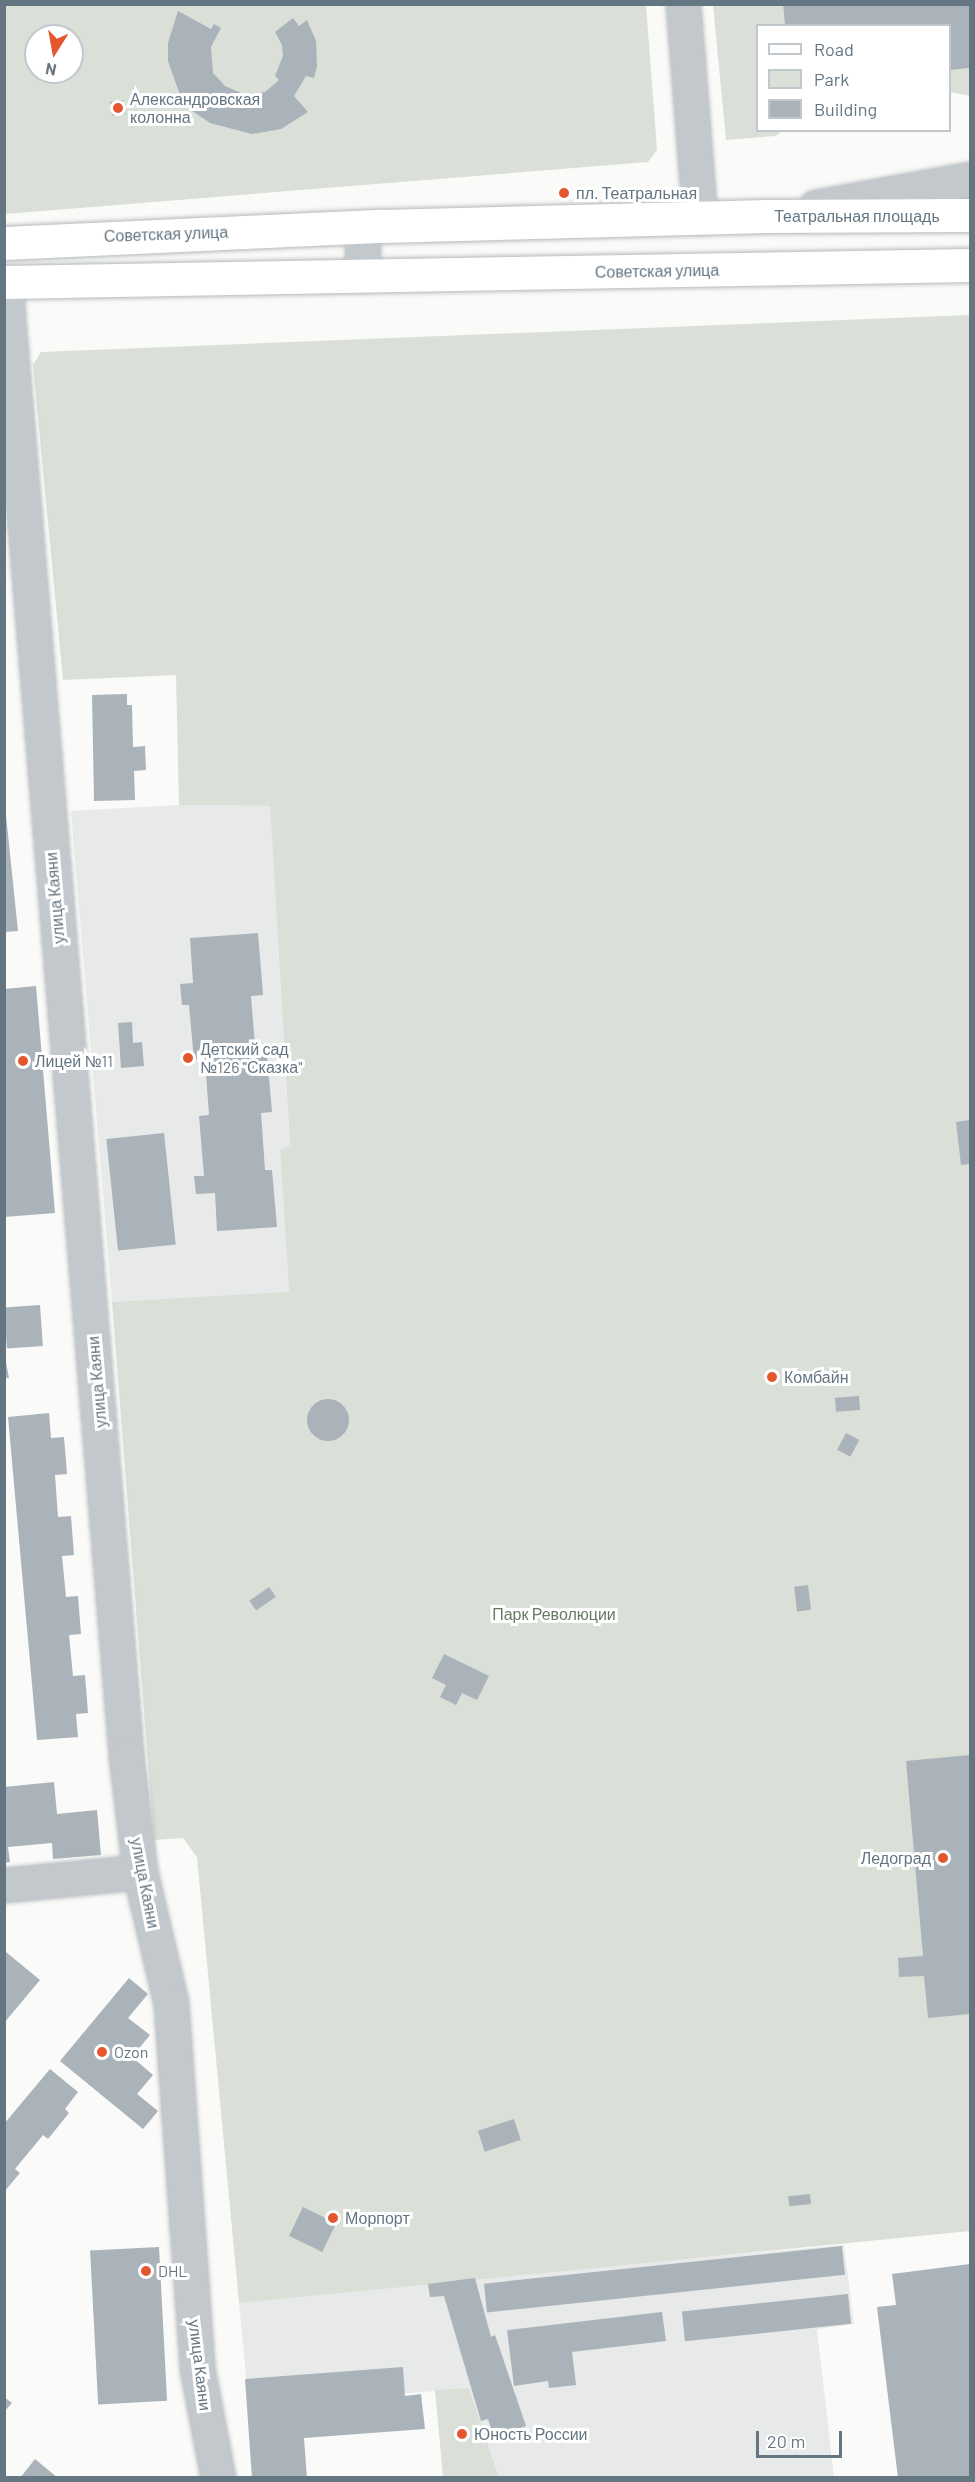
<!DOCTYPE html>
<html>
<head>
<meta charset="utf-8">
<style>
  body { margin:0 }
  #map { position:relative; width:975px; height:2482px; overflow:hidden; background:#fafaf8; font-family:Barlow,sans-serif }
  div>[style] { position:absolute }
  .built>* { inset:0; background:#e8e9e9 }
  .green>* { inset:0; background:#dadfd7 }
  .building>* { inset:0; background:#aab3b9; transform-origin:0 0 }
  .round { border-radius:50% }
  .roads { filter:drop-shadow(0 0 2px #b5babe) drop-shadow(0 0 2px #b5babe) }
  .minor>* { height:33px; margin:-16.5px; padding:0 16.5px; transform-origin:16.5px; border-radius:16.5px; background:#c3c8cc }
  .major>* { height:33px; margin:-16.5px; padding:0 16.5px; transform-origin:16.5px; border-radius:16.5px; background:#fff }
  .dots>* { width:16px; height:16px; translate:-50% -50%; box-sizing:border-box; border:3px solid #fff; border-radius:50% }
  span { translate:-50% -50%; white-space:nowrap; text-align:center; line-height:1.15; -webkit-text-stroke:6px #fff; paint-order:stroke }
  .poi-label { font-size:16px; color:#657683 }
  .left { translate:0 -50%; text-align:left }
  .right { translate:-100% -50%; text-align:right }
  .street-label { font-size:16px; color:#657683 }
  .park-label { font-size:16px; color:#687a64 }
  .frame { position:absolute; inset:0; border:6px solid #657683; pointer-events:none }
  .legend { position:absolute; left:756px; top:24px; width:195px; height:108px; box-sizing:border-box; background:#fff; border:2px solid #c1c8cd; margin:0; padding:8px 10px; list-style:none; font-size:18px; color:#657683 }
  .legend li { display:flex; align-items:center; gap:12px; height:30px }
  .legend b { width:30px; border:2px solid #c1c8cd }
  .north { position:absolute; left:24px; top:24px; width:60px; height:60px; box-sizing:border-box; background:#fff; border:2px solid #c1c8cd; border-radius:50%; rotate:191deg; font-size:16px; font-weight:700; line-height:24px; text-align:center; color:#657683 }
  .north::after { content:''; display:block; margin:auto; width:21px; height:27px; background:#e4572e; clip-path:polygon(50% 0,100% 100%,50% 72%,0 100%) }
  .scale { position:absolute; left:756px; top:2431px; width:86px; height:27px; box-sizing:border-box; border:3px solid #657683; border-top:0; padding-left:8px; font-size:18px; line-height:21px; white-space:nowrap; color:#657683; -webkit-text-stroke:4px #fff; paint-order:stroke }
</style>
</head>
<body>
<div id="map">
  <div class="built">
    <div style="clip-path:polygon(179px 805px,270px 806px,290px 1146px,280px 1150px,289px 1293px,112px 1302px,71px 811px)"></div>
    <div style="clip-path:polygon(844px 2245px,854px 2324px,817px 2329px,834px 2477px,499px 2477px,469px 2388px,249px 2407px,239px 2303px,487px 2276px)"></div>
  </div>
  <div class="green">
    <div style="clip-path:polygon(evenodd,5px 5px,646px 5px,657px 150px,648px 162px,5px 214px,5px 5px,36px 36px,72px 36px,72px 72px,36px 72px,36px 36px)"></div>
    <div style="clip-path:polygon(713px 5px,783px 5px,785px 25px,758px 26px,758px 130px,783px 131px,775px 136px,726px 140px)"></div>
    <div style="clip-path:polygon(970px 68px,970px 96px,950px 92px,950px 70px)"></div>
    <div style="clip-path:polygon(970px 315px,970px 2231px,239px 2303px,197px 1857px,183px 1838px,154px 1840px,112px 1302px,289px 1292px,280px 1150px,290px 1145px,270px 806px,179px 805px,176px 675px,63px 680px,33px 365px,41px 352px)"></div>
    <div style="clip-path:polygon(469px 2388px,499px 2477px,443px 2477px,435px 2390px)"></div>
  </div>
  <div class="building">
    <div style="clip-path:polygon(783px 4px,970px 4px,970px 68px,950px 70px,950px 26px,785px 26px)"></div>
    <div style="clip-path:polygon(178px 11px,211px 29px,214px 24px,221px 28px,211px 47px,213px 73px,225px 86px,246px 95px,265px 92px,279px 80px,275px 76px,283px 56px,282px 45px,275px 32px,293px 18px,299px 26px,307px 20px,316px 41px,317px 66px,314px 78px,306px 76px,294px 96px,308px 112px,281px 129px,252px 134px,210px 123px,191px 110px,180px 95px,168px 61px,168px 43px)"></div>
    <div style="left:123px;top:100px;width:14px;height:13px;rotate:82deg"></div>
    <div style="clip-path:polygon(127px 694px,127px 705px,132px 705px,133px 747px,145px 746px,146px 770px,134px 771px,135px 800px,94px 801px,92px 695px)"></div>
    <div style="clip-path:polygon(4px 796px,18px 931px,4px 932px)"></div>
    <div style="clip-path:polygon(258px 933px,263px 995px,251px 996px,256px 1057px,267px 1056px,272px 1112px,261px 1113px,265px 1170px,272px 1170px,277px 1227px,217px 1231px,215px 1193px,196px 1194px,194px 1176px,204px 1176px,199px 1116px,209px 1115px,205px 1059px,194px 1060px,189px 1005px,182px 1005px,180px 984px,193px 983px,190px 938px)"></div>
    <div style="clip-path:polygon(36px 986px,55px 1213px,4px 1217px,4px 989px)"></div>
    <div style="clip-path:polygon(132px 1022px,133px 1043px,142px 1042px,144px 1066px,121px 1068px,118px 1023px)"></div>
    <div style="clip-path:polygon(970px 1120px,970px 1164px,961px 1165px,956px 1122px)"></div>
    <div style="left:164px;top:1133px;width:112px;height:58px;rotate:84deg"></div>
    <div style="left:40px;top:1305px;width:41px;height:36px;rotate:86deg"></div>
    <div style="clip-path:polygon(4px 1352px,9px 1378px,4px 1378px)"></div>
    <div style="left:859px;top:1396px;width:14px;height:24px;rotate:86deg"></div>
    <div class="round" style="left:307px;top:1399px;width:42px;height:42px"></div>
    <div style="clip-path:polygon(49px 1413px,51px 1438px,64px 1437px,67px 1474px,55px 1475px,58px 1517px,71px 1516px,74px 1555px,62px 1556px,66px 1597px,78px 1596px,81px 1634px,69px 1635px,73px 1676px,85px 1675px,88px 1713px,76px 1714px,78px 1737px,37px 1740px,8px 1417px)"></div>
    <div style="left:846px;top:1433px;width:15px;height:19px;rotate:28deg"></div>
    <div style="left:808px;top:1585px;width:25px;height:14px;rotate:83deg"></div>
    <div style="left:269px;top:1587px;width:12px;height:24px;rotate:55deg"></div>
    <div style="clip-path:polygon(444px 1654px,489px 1676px,477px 1700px,462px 1693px,456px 1705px,440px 1697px,446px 1685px,432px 1678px)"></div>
    <div style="clip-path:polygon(970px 1755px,970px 2014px,928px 2018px,924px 1976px,899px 1977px,898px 1958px,923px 1956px,906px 1761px)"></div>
    <div style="clip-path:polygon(54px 1782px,57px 1814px,97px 1810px,101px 1855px,53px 1859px,52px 1843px,8px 1847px,10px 1862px,4px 1863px,4px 1787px)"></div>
    <div style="clip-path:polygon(6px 1952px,40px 1980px,4px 2023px,4px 1953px)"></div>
    <div style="clip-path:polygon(129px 1978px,148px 1994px,128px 2018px,150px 2035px,132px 2057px,153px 2075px,137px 2094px,158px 2111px,143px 2129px,60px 2061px)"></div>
    <div style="clip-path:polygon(50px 2069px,78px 2092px,65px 2109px,69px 2113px,48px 2139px,43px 2135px,15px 2169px,20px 2173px,4px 2192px,4px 2124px)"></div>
    <div style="left:514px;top:2119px;width:22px;height:38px;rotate:72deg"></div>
    <div style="left:810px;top:2194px;width:10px;height:22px;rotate:84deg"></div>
    <div style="left:303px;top:2207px;width:37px;height:32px;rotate:26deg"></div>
    <div style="left:842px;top:2246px;width:29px;height:360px;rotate:84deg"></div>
    <div style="left:159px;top:2247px;width:154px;height:69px;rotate:87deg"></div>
    <div style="clip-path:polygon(970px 2264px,970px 2478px,898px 2478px,877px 2307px,896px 2305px,892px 2274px)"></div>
    <div style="clip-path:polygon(475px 2278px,491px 2337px,495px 2335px,526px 2426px,494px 2437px,488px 2419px,481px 2421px,444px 2296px,430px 2297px,428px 2284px)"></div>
    <div style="left:848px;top:2294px;width:30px;height:167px;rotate:84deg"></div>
    <div style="clip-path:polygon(662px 2312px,666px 2341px,572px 2352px,576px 2385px,549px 2388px,548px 2381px,514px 2386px,507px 2330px)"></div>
    <div style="clip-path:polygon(403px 2367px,405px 2396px,421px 2394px,425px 2429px,304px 2438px,307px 2478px,252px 2478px,245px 2379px)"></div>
    <div style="clip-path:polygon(4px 2397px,12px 2403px,4px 2412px)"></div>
    <div style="clip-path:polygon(35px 2459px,58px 2478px,20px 2478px)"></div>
  </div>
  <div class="roads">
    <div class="minor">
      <div style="left:683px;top:4px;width:215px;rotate:85.5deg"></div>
      <div style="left:816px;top:207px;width:157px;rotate:-10.3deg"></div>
      <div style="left:362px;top:276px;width:49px;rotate:-88.8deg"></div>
      <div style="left:5px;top:282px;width:1478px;rotate:85.3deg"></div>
      <div style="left:126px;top:1755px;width:118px;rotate:83.2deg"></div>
      <div style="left:140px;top:1872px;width:135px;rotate:76.7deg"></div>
      <div style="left:171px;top:2003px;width:366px;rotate:85.9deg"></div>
      <div style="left:197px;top:2368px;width:112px;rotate:79.2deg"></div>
      <div style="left:4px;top:1885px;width:137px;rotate:-5.5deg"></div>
    </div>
    <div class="major">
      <div style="left:4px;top:243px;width:378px;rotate:-2.6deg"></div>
      <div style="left:382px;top:226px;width:385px;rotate:-1.5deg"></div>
      <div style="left:767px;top:216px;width:203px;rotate:-0.3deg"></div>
      <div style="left:4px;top:282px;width:966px;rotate:-1.01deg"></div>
    </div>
  </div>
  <div class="dots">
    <div style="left:118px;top:108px;background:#e4572e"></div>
    <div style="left:564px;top:193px;background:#e4572e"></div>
    <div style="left:188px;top:1058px;background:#e4572e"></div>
    <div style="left:23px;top:1061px;background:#e4572e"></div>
    <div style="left:772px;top:1377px;background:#e4572e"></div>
    <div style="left:943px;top:1858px;background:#e4572e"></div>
    <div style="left:102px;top:2052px;background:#e4572e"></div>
    <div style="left:333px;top:2218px;background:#e4572e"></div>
    <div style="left:146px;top:2271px;background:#e4572e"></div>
    <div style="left:462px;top:2434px;background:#e4572e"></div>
  </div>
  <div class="poi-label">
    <span class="left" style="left:130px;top:108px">Александровская<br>колонна</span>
    <span class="left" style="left:576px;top:193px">пл. Театральная</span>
    <span class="left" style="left:200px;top:1058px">Детский сад<br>№126 "Сказка"</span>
    <span class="left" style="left:35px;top:1061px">Лицей №11</span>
    <span class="left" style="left:784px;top:1377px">Комбайн</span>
    <span class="right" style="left:931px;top:1858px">Ледоград</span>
    <span class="left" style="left:114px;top:2052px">Ozon</span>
    <span class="left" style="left:345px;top:2218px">Морпорт</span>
    <span class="left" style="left:158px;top:2271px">DHL</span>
    <span class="left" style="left:474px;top:2434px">Юность России</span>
  </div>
  <div class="street-label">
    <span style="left:857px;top:216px">Театральная площадь</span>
    <span style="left:166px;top:234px;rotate:-2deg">Советская улица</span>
    <span style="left:657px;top:271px;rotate:-1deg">Советская улица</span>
    <span style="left:55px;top:898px;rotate:-95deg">улица Каяни</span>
    <span style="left:97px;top:1382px;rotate:-95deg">улица Каяни</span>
    <span style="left:145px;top:1883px;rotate:79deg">улица Каяни</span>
    <span style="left:200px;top:2365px;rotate:83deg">улица Каяни</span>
  </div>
  <div class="park-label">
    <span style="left:554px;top:1614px">Парк Революции</span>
  </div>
  <div class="frame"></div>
  <ul class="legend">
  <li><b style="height:8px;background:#fff"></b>Road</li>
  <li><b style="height:16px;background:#dadfd7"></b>Park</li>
  <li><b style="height:16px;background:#aab3b9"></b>Building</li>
  </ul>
  <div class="north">N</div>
  <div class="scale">20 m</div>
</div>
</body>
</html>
